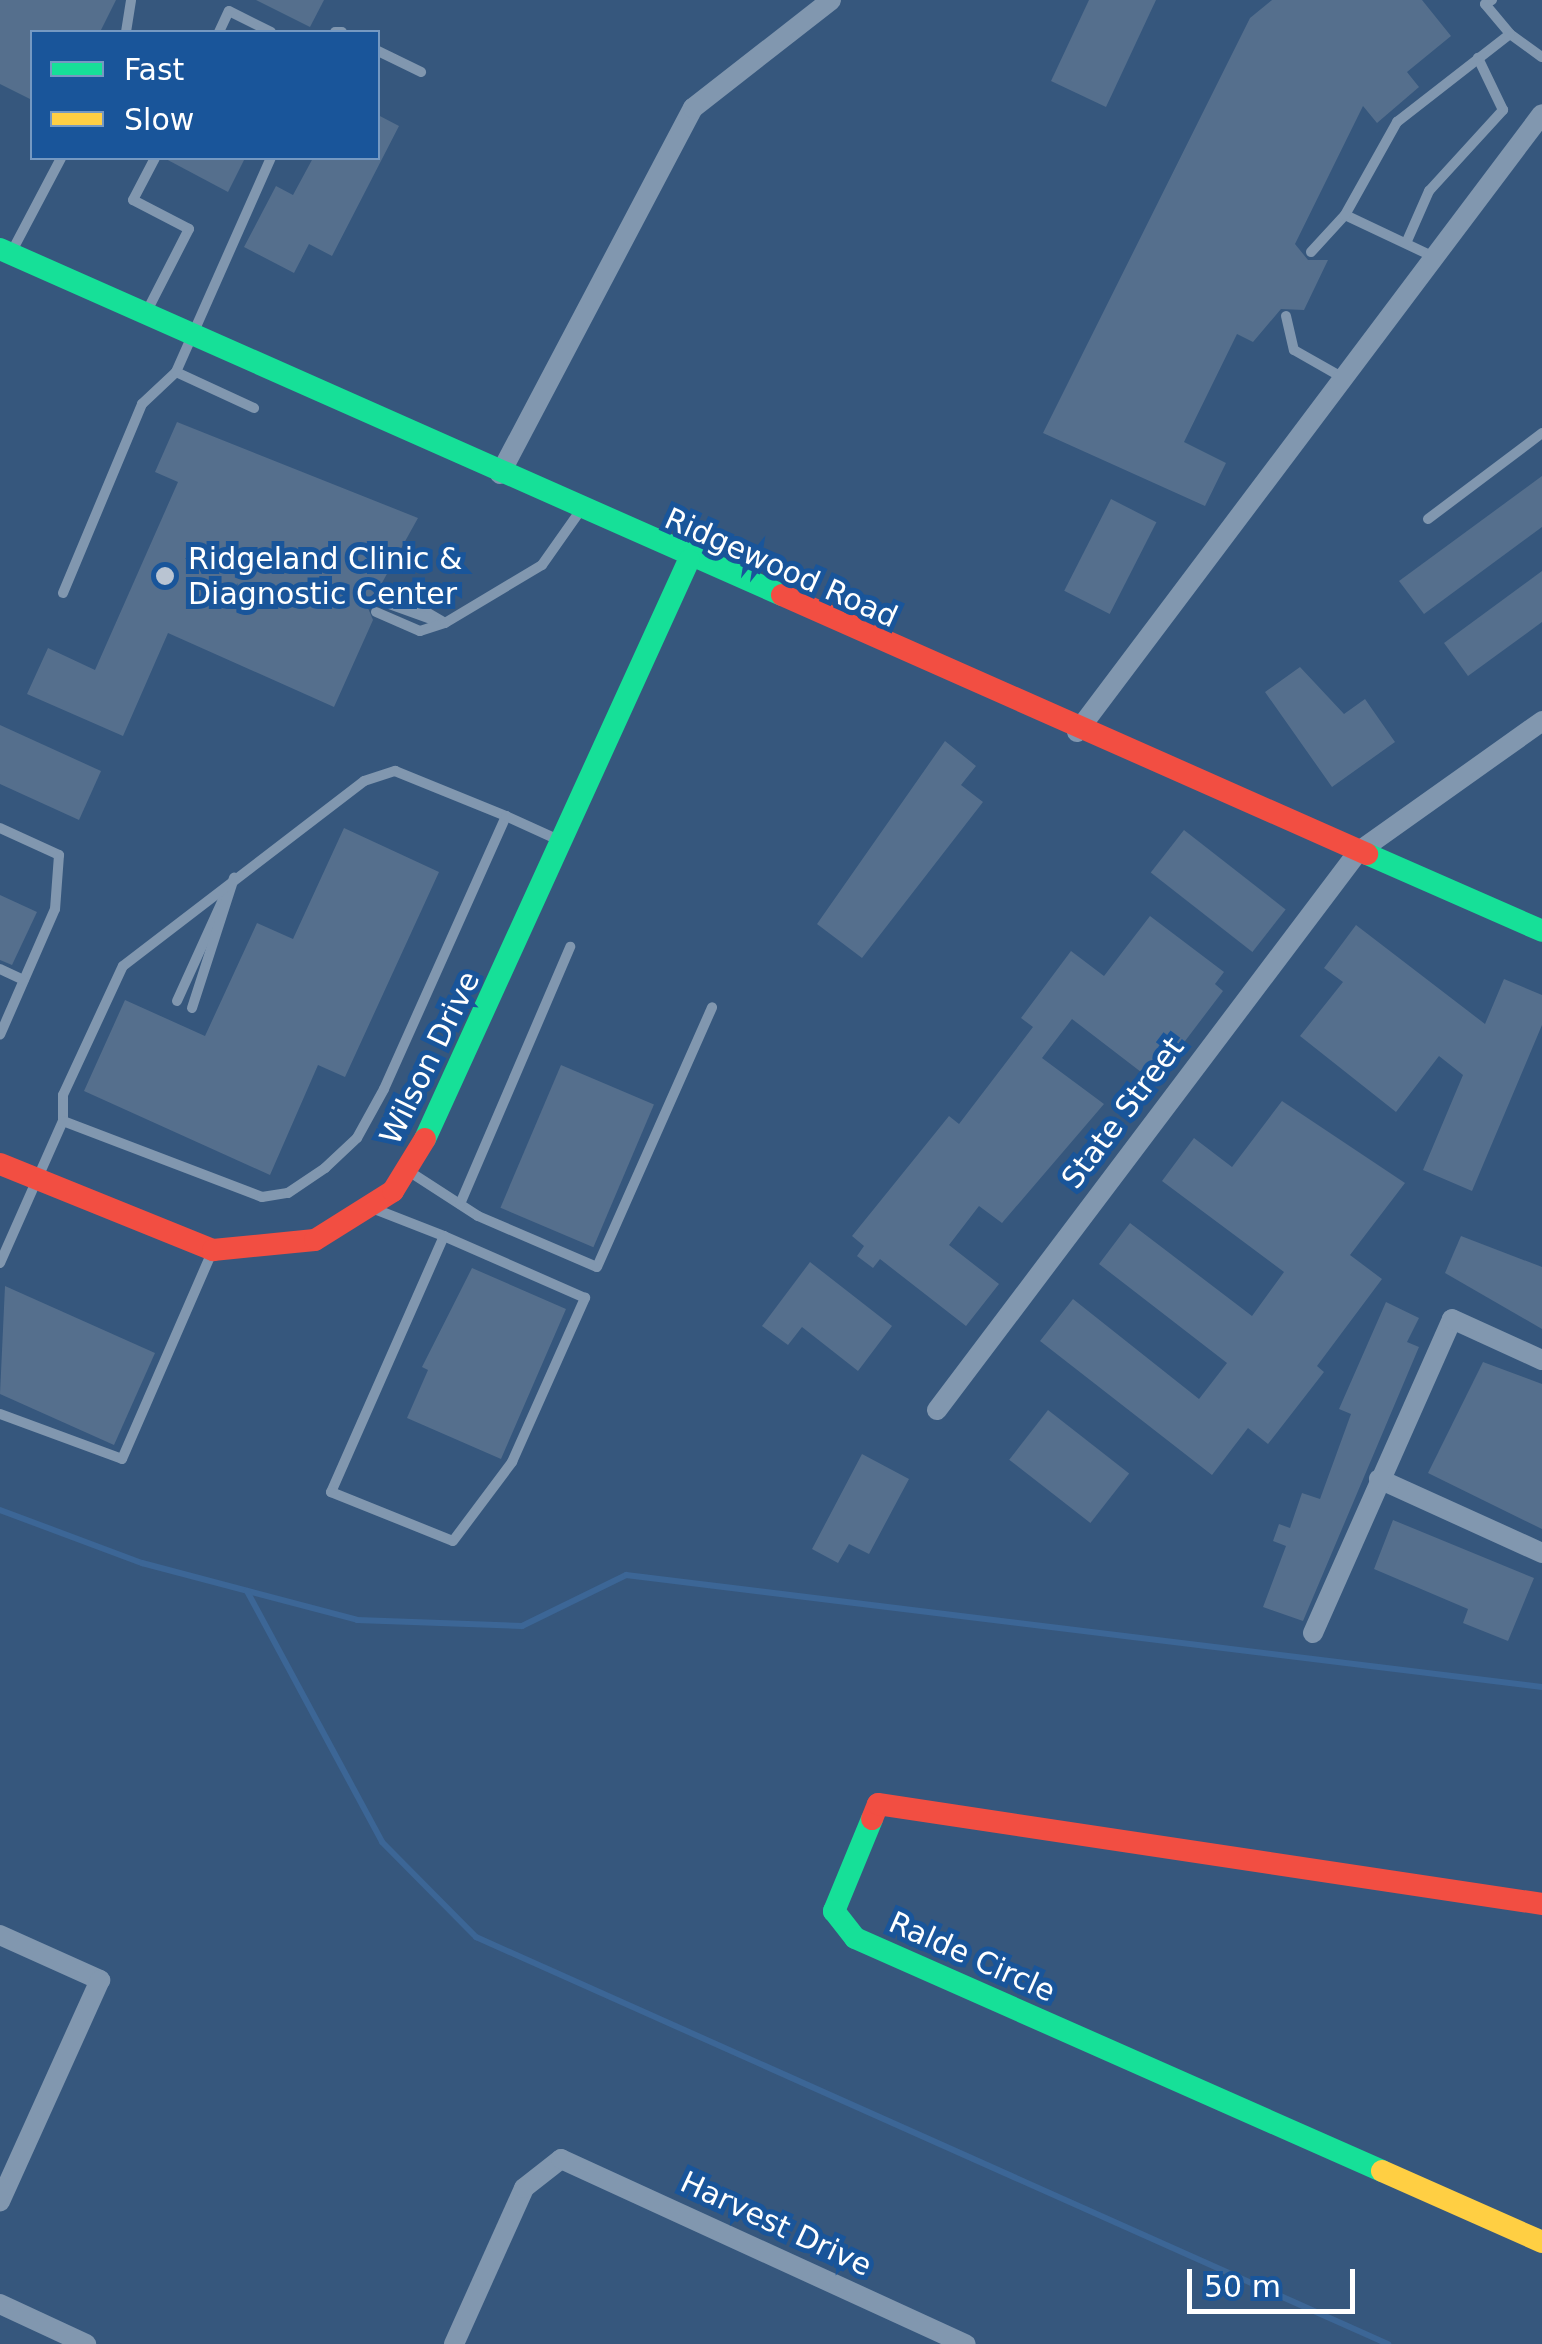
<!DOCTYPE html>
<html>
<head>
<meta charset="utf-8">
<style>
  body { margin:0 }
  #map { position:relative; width:1542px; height:2344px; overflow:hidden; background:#36577d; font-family:"DejaVu Sans",sans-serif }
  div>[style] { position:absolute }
  .stream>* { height:6px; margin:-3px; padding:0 3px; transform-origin:3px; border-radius:3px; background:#3c6696 }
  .building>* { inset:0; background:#556f8d; transform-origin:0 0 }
  .lane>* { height:10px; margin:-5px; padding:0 5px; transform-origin:5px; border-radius:5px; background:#8197af }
  .street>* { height:20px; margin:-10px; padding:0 10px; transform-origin:10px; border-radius:10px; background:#8197af }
  .fast>* { height:22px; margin:-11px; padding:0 11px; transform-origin:11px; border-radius:11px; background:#16e098 }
  .slow>* { height:22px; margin:-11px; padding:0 11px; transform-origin:11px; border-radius:11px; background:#ffcf43 }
  .jam>* { height:22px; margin:-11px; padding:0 11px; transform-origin:11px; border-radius:11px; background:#f24e42 }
  .dots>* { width:28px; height:28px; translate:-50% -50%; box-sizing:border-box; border:5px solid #19559a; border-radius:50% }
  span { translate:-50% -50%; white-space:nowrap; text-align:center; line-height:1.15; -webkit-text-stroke:10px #19559a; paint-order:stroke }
  .poi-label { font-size:30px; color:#fff }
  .left { translate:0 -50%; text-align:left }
  .street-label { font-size:30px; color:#fff }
  .legend { position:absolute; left:30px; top:30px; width:350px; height:130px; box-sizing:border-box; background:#19559a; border:2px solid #7599c2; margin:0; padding:12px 18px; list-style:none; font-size:30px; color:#fff }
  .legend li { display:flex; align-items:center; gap:20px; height:50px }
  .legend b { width:50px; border:2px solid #7599c2 }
  .scale { position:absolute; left:1187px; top:2269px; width:168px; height:45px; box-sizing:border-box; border:5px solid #fff; border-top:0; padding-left:12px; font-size:30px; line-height:35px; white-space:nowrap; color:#fff; -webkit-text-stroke:8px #19559a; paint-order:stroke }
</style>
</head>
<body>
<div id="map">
  <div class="stream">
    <div style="left:0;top:1510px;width:152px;rotate:20.5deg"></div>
    <div style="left:142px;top:1563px;width:222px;rotate:14.8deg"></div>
    <div style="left:357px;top:1620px;width:165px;rotate:2.1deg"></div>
    <div style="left:522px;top:1626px;width:116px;rotate:-26.1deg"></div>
    <div style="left:626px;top:1575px;width:923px;rotate:6.97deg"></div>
    <div style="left:247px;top:1591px;width:285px;rotate:61.7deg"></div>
    <div style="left:382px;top:1842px;width:134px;rotate:45.3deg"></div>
    <div style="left:476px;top:1937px;width:999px;rotate:24.05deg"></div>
  </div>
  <div class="building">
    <div style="clip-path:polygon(0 0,116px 0,100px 32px,32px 32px,32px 100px,0 84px)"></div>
    <div style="clip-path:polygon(256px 0,324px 0,310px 27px)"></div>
    <div style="clip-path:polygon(1089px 0,1156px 0,1106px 107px,1051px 81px)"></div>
    <div style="clip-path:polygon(1272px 0,1422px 0,1451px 36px,1407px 72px,1419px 87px,1377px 123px,1363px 106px,1295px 244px,1308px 260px,1328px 260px,1304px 310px,1281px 309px,1253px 342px,1237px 334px,1184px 442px,1226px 463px,1205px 506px,1043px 433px,1250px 18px)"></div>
    <div style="clip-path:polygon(378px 115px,399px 126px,332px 256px,309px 244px,294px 273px,244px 247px,276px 186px,293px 195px,313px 158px,378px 158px)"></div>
    <div style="clip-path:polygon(164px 158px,245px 158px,228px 192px)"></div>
    <div style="clip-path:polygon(177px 422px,418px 518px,368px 608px,373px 620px,334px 707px,168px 633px,123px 736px,27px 694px,48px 648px,95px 670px,178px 482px,155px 472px)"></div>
    <div style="clip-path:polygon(1542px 476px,1542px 527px,1424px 614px,1399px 581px)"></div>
    <div style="left:1111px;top:499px;width:51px;height:103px;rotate:27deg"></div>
    <div style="clip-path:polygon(1542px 571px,1542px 622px,1468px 676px,1444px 643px)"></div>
    <div style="clip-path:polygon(1300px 667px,1344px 714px,1365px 699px,1395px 742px,1332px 787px,1265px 692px)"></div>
    <div style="clip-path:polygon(0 725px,101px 771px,79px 820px,0 784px)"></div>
    <div style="clip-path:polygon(945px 741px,976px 766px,961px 785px,983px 802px,862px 958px,817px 924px)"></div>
    <div style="clip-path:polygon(344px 828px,439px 872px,345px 1077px,318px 1065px,270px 1175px,84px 1091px,125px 1000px,205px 1036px,257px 923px,293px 939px)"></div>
    <div style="left:1184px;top:830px;width:129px;height:54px;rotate:38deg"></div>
    <div style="clip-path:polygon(0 895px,37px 912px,12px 965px,0 960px)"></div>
    <div style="clip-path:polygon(1150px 916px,1224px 972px,1215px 984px,1223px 991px,1154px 1082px,1072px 1019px,1042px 1058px,1104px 1104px,1002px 1223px,979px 1206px,949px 1245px,999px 1284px,966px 1326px,880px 1259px,873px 1268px,857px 1256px,864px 1246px,852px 1236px,949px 1116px,959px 1124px,1033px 1027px,1021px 1018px,1071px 951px,1104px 976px)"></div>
    <div style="clip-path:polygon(1356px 925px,1485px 1024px,1504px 979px,1542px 995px,1542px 1025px,1472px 1191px,1423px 1170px,1463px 1075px,1439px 1056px,1396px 1112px,1300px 1036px,1343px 982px,1324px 968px)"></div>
    <div style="left:561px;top:1065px;width:101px;height:155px;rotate:23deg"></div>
    <div style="clip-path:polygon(1282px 1101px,1405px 1183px,1350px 1255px,1382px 1279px,1317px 1366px,1324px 1372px,1268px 1444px,1248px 1428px,1212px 1475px,1040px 1341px,1073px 1299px,1199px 1399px,1227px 1363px,1099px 1264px,1130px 1223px,1252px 1316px,1284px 1272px,1162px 1181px,1194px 1138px,1232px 1167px)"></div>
    <div style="clip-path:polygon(1461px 1236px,1542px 1267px,1542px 1329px,1445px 1273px)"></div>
    <div style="clip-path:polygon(810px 1262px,892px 1326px,858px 1371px,802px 1327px,788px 1345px,762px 1326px)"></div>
    <div style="clip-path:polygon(472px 1268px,566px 1309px,501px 1459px,407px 1418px,428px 1370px,422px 1367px)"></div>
    <div style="clip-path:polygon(5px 1286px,155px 1353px,114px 1445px,0 1394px)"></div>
    <div style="clip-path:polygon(1386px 1302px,1419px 1318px,1407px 1342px,1419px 1347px,1303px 1621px,1263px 1607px,1286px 1546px,1273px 1541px,1279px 1524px,1290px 1528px,1302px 1493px,1320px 1499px,1351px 1414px,1339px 1409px)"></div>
    <div style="clip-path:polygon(1483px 1362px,1542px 1384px,1542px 1529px,1428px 1473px)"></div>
    <div style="left:1048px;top:1410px;width:103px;height:63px;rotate:38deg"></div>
    <div style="clip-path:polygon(862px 1454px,909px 1479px,869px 1554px,849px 1544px,838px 1563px,812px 1549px)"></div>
    <div style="clip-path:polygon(1393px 1520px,1534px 1578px,1508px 1641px,1463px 1623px,1468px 1609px,1374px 1569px)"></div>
  </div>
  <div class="lane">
    <div style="left:1492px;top:0;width:8px;rotate:150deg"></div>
    <div style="left:1485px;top:4px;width:39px;rotate:50deg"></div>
    <div style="left:1510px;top:34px;width:39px;rotate:36deg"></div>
    <div style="left:126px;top:32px;width:32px;rotate:-81deg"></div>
    <div style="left:219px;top:32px;width:23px;rotate:-65deg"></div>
    <div style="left:229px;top:11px;width:47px;rotate:26.6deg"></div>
    <div style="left:335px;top:32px;width:7px"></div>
    <div style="left:378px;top:51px;width:48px;rotate:26deg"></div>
    <div style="left:1407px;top:241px;width:55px;rotate:-66.3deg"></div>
    <div style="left:1429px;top:191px;width:110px;rotate:-47.6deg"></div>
    <div style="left:1503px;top:110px;width:58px;rotate:-115.7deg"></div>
    <div style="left:1311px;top:252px;width:50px;rotate:-47.4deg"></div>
    <div style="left:11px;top:253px;width:107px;rotate:-62.2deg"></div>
    <div style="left:1434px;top:257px;width:98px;rotate:-154.7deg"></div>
    <div style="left:1345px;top:215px;width:107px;rotate:-60.8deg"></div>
    <div style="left:1397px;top:122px;width:143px;rotate:-37.9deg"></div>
    <div style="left:148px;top:309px;width:90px;rotate:-62.9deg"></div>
    <div style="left:189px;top:229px;width:63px;rotate:-152.6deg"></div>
    <div style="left:133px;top:200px;width:47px;rotate:-62.4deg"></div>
    <div style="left:1286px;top:316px;width:35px;rotate:77deg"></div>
    <div style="left:1294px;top:350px;width:59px;rotate:29.6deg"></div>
    <div style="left:176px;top:372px;width:86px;rotate:24.8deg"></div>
    <div style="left:1428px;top:519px;width:143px;rotate:-37deg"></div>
    <div style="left:387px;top:589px;width:67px;rotate:30.4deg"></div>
    <div style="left:63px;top:593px;width:205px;rotate:-67.3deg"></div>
    <div style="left:142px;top:404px;width:47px;rotate:-43.3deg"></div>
    <div style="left:176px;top:372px;width:234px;rotate:-66.1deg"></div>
    <div style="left:381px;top:601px;width:62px;rotate:19.9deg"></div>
    <div style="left:376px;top:612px;width:48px;rotate:23.4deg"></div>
    <div style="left:420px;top:631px;width:26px;rotate:-18deg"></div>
    <div style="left:445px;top:623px;width:113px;rotate:-30.9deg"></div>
    <div style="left:542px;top:565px;width:66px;rotate:-54.9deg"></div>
    <div style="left:0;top:828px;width:65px;rotate:24.6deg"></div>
    <div style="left:59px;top:855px;width:54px;rotate:94.2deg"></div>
    <div style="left:55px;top:909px;width:137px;rotate:113.6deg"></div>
    <div style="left:0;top:969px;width:26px;rotate:25deg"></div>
    <div style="left:177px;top:1001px;width:119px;rotate:-65.6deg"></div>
    <div style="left:192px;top:1008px;width:137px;rotate:-72.1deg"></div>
    <div style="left:63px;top:1121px;width:26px;rotate:-90deg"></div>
    <div style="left:63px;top:1095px;width:142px;rotate:-65.1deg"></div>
    <div style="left:123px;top:966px;width:304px;rotate:-37.5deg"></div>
    <div style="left:364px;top:781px;width:33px;rotate:-18deg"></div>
    <div style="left:395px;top:771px;width:120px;rotate:22.1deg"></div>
    <div style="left:410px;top:1172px;width:81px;rotate:32.9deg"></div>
    <div style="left:478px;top:1216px;width:129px;rotate:23.2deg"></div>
    <div style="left:597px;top:1267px;width:284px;rotate:-66.1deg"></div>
    <div style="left:460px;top:1204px;width:280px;rotate:-66.8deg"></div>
    <div style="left:372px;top:1208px;width:77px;rotate:21.3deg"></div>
    <div style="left:444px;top:1236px;width:280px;rotate:113.8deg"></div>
    <div style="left:331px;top:1492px;width:131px;rotate:21.9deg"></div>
    <div style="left:453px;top:1541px;width:99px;rotate:-53.2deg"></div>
    <div style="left:512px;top:1462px;width:180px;rotate:-66deg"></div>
    <div style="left:585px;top:1298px;width:154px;rotate:-156.3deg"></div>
    <div style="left:0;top:1263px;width:155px;rotate:-66.1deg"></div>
    <div style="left:63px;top:1121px;width:213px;rotate:20.9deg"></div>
    <div style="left:262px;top:1197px;width:26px;rotate:-9deg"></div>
    <div style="left:288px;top:1193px;width:45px;rotate:-34deg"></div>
    <div style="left:325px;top:1168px;width:44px;rotate:-43.2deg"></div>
    <div style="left:357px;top:1138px;width:56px;rotate:-61.1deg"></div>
    <div style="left:384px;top:1089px;width:299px;rotate:-65.9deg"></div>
    <div style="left:506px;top:816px;width:63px;rotate:24.5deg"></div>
    <div style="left:0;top:1414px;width:130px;rotate:20.2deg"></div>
    <div style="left:122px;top:1459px;width:223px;rotate:-66.5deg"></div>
  </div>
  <div class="street">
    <div style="left:500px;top:474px;width:414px;rotate:-62.2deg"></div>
    <div style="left:693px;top:108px;width:175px;rotate:-38deg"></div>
    <div style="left:1077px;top:732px;width:773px;rotate:-53.04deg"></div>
    <div style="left:937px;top:1410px;width:699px;rotate:-52.97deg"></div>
    <div style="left:1358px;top:852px;width:226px;rotate:-35.4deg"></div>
    <div style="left:1379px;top:1479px;width:179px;rotate:24.4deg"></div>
    <div style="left:1313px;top:1633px;width:343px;rotate:-66.1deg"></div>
    <div style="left:1452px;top:1319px;width:99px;rotate:24.5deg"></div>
    <div style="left:0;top:1935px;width:110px;rotate:24.2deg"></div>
    <div style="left:100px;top:1980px;width:243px;rotate:114.3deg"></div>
    <div style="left:0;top:2304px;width:95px;rotate:24.9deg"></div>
    <div style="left:454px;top:2344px;width:171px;rotate:-65.8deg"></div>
    <div style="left:524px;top:2188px;width:47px;rotate:-38.1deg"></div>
    <div style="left:561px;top:2159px;width:445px;rotate:24.6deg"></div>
  </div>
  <div class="fast">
    <div style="left:0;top:249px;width:855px;rotate:23.87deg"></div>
    <div style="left:1367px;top:854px;width:191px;rotate:23.7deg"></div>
    <div style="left:425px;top:1139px;width:636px;rotate:-65.49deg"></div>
    <div style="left:872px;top:1819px;width:100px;rotate:112.4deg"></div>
    <div style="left:834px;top:1911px;width:34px;rotate:52deg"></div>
    <div style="left:855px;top:1938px;width:576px;rotate:23.85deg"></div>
  </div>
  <div class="slow">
    <div style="left:1382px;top:2171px;width:175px;rotate:23.9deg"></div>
  </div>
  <div class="jam">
    <div style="left:782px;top:595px;width:640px;rotate:23.88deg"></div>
    <div style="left:0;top:1164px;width:230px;rotate:22deg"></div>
    <div style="left:213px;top:1250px;width:102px;rotate:-5.6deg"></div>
    <div style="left:315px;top:1240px;width:92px;rotate:-32.1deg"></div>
    <div style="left:393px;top:1191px;width:61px;rotate:-58.4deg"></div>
    <div style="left:872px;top:1819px;width:16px;rotate:-68deg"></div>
    <div style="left:878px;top:1804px;width:671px;rotate:8.56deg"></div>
  </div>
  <div class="dots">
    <div style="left:165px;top:576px;background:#b9c4d2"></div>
  </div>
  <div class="poi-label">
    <span class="left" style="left:188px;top:576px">Ridgeland Clinic &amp;<br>Diagnostic Center</span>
  </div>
  <div class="street-label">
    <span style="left:781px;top:568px;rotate:24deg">Ridgewood Road</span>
    <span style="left:430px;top:1058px;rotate:-64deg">Wilson Drive</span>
    <span style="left:1123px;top:1113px;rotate:-53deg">State Street</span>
    <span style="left:972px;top:1957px;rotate:24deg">Ralde Circle</span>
    <span style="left:776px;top:2224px;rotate:25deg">Harvest Drive</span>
  </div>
  <ul class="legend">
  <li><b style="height:12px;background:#16e098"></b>Fast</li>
  <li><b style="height:12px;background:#ffcf43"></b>Slow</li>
  </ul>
  <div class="scale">50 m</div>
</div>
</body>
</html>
